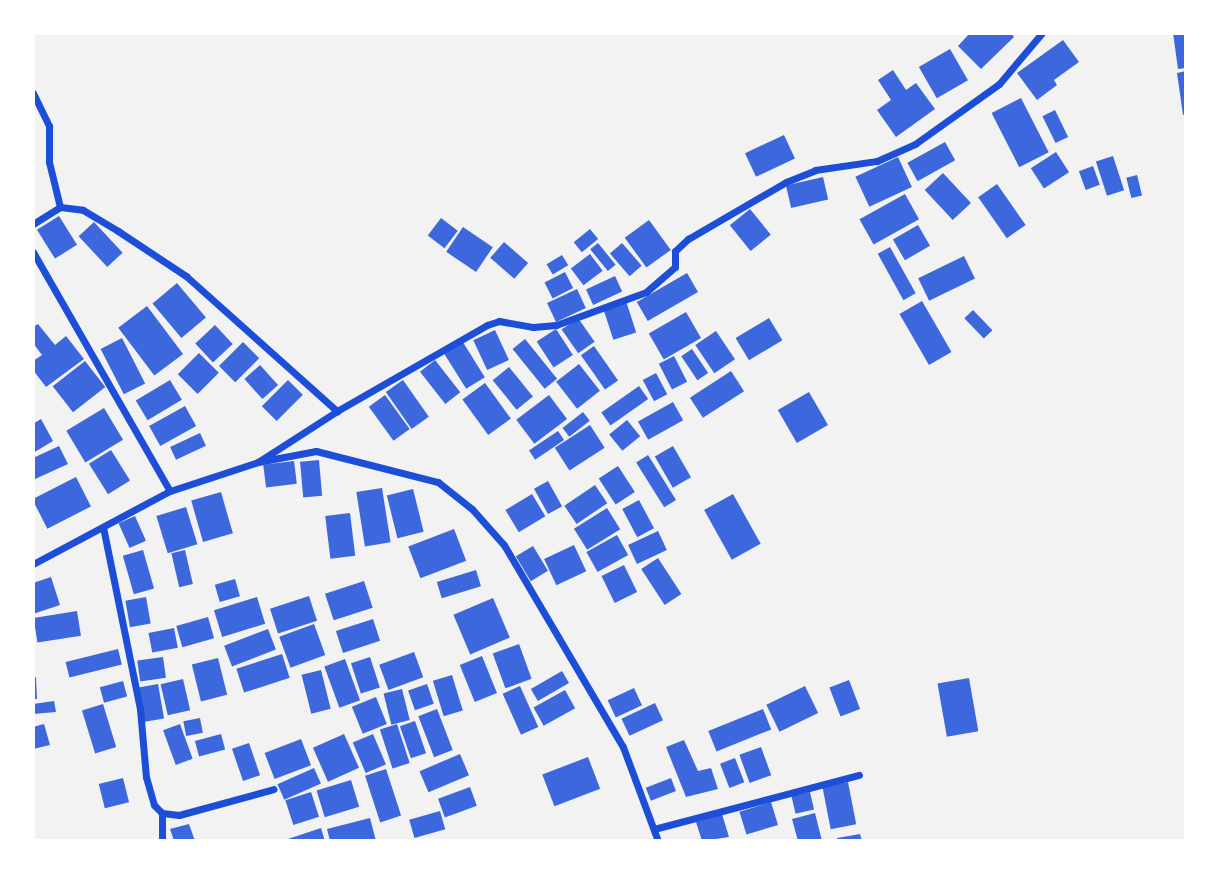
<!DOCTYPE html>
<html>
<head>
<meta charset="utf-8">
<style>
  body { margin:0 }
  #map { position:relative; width:1219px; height:874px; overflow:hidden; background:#f2f2f2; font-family:Manrope,sans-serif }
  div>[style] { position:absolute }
  .building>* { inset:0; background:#3d67dc; transform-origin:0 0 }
  .minor>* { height:7px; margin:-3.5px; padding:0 3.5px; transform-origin:3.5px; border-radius:3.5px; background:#1d4ed8 }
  span { translate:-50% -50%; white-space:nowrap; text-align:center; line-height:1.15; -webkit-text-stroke:6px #fff; paint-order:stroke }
  .frame { position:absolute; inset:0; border:35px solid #fff; pointer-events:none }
</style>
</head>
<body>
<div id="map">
  <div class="building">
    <div style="clip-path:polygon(970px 33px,1011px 33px,1014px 37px,981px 69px,958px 46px)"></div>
    <div style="clip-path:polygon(1173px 33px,1186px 33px,1186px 68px,1178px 69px)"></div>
    <div style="clip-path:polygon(1063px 40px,1079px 62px,1054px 80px,1057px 85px,1037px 100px,1017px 73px)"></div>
    <div style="left:950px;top:49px;width:36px;height:36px;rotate:60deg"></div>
    <div style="clip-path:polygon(893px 70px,906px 90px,916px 83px,935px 109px,896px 137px,877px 110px,891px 100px,878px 80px)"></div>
    <div style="clip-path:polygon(1186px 71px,1186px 114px,1183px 115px,1177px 73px)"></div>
    <div style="left:1021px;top:98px;width:61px;height:33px;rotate:63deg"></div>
    <div style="left:1055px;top:110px;width:30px;height:14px;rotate:64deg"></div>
    <div style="left:784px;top:135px;width:26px;height:43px;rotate:65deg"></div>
    <div style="left:945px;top:142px;width:21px;height:43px;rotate:61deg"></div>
    <div style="left:1056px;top:152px;width:24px;height:30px;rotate:57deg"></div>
    <div style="left:1113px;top:156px;width:36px;height:18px;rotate:72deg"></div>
    <div style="left:898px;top:157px;width:33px;height:47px;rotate:65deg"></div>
    <div style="left:1093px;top:166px;width:20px;height:15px;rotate:70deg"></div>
    <div style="left:943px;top:173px;width:41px;height:25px;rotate:47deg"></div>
    <div style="left:1137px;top:175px;width:21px;height:11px;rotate:76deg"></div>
    <div style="left:823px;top:177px;width:23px;height:38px;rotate:77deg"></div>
    <div style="left:997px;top:184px;width:50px;height:23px;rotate:55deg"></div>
    <div style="left:905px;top:194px;width:29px;height:52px;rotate:61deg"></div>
    <div style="left:750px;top:209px;width:33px;height:26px;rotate:51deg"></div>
    <div style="left:59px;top:216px;width:34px;height:26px;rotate:58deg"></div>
    <div style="left:441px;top:218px;width:21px;height:22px;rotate:37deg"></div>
    <div style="left:649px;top:220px;width:37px;height:30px;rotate:54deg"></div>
    <div style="left:94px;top:222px;width:42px;height:21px;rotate:47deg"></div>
    <div style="left:918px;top:225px;width:24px;height:29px;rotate:60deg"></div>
    <div style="left:463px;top:227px;width:36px;height:30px;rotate:34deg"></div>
    <div style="left:590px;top:229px;width:13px;height:21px;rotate:51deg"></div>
    <div style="left:504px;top:242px;width:32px;height:21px;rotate:41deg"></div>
    <div style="left:598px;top:243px;width:28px;height:10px;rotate:51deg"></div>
    <div style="left:622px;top:243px;width:30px;height:16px;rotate:49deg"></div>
    <div style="left:890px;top:247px;width:53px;height:14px;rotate:61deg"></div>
    <div style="left:590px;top:254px;width:21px;height:24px;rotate:53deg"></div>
    <div style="left:562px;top:255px;width:12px;height:18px;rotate:59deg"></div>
    <div style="left:964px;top:256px;width:25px;height:51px;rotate:64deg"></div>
    <div style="left:565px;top:272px;width:18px;height:23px;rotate:63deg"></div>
    <div style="left:687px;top:273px;width:22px;height:58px;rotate:60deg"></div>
    <div style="left:615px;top:276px;width:17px;height:32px;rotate:65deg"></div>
    <div style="left:177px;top:283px;width:45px;height:32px;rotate:50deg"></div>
    <div style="left:577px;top:289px;width:21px;height:33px;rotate:65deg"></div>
    <div style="left:626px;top:301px;width:33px;height:24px;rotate:72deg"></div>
    <div style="left:922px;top:301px;width:59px;height:26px;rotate:60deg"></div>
    <div style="left:147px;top:306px;width:60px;height:36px;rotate:53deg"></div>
    <div style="left:973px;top:310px;width:28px;height:12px;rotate:46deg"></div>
    <div style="left:686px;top:312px;width:30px;height:43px;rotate:60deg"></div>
    <div style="left:578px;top:318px;width:29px;height:20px;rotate:55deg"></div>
    <div style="left:769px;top:318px;width:26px;height:39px;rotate:59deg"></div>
    <div style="clip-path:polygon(38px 324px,55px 345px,66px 336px,84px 359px,46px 387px,33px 370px,33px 361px,42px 355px,33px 343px,33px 327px)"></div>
    <div style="left:215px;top:325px;width:26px;height:27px;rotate:47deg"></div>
    <div style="left:556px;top:329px;width:31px;height:23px;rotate:57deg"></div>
    <div style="left:495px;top:330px;width:33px;height:24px;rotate:65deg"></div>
    <div style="left:716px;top:331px;width:34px;height:25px;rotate:56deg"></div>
    <div style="left:122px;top:338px;width:51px;height:24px;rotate:63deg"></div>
    <div style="left:461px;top:339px;width:45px;height:22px;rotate:58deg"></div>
    <div style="left:525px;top:339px;width:51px;height:16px;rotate:51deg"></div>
    <div style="left:243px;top:342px;width:23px;height:34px;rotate:45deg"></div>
    <div style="left:594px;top:346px;width:42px;height:16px;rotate:55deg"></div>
    <div style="left:692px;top:349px;width:29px;height:13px;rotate:56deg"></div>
    <div style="left:199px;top:353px;width:28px;height:30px;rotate:45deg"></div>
    <div style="left:674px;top:356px;width:29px;height:17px;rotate:63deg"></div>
    <div style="left:435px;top:360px;width:41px;height:19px;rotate:52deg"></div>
    <div style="left:85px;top:361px;width:33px;height:41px;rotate:52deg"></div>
    <div style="left:579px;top:364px;width:34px;height:29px;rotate:52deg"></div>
    <div style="left:260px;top:365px;width:27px;height:21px;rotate:48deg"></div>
    <div style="left:509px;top:367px;width:38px;height:21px;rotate:51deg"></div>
    <div style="left:731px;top:371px;width:24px;height:49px;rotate:57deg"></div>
    <div style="left:656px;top:373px;width:24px;height:15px;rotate:62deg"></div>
    <div style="left:170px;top:380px;width:23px;height:40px;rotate:59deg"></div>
    <div style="left:288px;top:380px;width:21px;height:37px;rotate:45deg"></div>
    <div style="left:403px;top:380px;width:45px;height:21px;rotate:55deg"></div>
    <div style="left:485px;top:383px;width:44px;height:28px;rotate:54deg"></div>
    <div style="left:639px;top:386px;width:16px;height:46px;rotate:55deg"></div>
    <div style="left:809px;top:392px;width:38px;height:36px;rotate:60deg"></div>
    <div style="left:385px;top:395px;width:42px;height:20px;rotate:54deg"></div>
    <div style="left:549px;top:395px;width:30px;height:41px;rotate:53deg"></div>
    <div style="left:673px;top:402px;width:21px;height:40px;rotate:61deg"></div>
    <div style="left:185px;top:406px;width:23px;height:41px;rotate:61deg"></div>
    <div style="left:104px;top:408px;width:37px;height:44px;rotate:59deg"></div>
    <div style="left:583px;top:412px;width:11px;height:26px;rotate:52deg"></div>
    <div style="clip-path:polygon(41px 419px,53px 441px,33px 453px,33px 424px)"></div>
    <div style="left:627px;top:420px;width:21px;height:23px;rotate:51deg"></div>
    <div style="left:590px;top:425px;width:27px;height:42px;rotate:57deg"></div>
    <div style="left:558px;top:431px;width:11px;height:35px;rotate:56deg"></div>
    <div style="left:200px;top:433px;width:14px;height:33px;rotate:65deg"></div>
    <div style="clip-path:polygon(59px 446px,68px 464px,33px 480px,33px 458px)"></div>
    <div style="left:673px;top:446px;width:36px;height:21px;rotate:60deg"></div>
    <div style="left:111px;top:450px;width:36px;height:26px;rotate:58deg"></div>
    <div style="left:648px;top:455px;width:53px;height:14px;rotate:58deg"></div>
    <div style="left:319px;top:460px;width:36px;height:19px;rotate:85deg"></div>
    <div style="left:294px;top:461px;width:23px;height:31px;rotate:83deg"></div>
    <div style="left:618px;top:466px;width:31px;height:23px;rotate:57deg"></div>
    <div style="left:76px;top:477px;width:33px;height:49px;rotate:63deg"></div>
    <div style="left:548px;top:481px;width:29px;height:16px;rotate:61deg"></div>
    <div style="left:595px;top:485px;width:22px;height:37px;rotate:56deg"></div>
    <div style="left:382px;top:488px;width:55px;height:26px;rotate:81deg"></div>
    <div style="left:413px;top:489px;width:44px;height:27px;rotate:76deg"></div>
    <div style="left:221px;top:492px;width:43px;height:31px;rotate:74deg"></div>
    <div style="left:532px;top:494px;width:26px;height:31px;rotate:59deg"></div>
    <div style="left:733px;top:494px;width:57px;height:33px;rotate:61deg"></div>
    <div style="left:639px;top:500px;width:32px;height:19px;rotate:62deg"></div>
    <div style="left:186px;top:507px;width:39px;height:31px;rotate:73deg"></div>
    <div style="left:607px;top:508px;width:25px;height:39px;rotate:58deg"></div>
    <div style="left:350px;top:513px;width:43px;height:25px;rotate:83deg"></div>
    <div style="left:135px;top:516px;width:27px;height:18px;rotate:66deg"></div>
    <div style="left:454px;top:529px;width:34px;height:49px;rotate:69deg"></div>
    <div style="left:658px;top:531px;width:21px;height:33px;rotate:65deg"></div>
    <div style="left:617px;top:535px;width:23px;height:35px;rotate:61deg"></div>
    <div style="left:574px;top:545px;width:29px;height:33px;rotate:65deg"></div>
    <div style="left:533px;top:546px;width:29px;height:20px;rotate:59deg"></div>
    <div style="left:143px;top:550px;width:40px;height:21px;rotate:74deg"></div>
    <div style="left:185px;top:550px;width:35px;height:14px;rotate:77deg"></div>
    <div style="left:658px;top:558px;width:43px;height:20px;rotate:57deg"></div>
    <div style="left:624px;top:565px;width:30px;height:25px;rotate:64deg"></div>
    <div style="left:476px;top:570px;width:17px;height:41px;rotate:73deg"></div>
    <div style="clip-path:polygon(51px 577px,60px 605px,33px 614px,33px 583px)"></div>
    <div style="left:235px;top:579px;width:18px;height:21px;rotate:74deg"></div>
    <div style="left:364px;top:581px;width:28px;height:41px;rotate:72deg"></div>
    <div style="left:309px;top:596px;width:26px;height:41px;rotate:72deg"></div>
    <div style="left:146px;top:597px;width:27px;height:21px;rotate:80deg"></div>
    <div style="left:257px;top:597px;width:28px;height:45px;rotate:73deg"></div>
    <div style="left:493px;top:598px;width:43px;height:43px;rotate:67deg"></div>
    <div style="left:77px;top:611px;width:25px;height:44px;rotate:81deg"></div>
    <div style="left:208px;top:617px;width:22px;height:33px;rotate:74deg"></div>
    <div style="left:373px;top:619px;width:23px;height:39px;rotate:72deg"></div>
    <div style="left:314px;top:624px;width:33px;height:37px;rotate:70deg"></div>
    <div style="left:174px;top:628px;width:20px;height:26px;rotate:79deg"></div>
    <div style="left:268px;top:629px;width:22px;height:47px;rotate:69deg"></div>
    <div style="left:519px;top:644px;width:37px;height:28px;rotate:70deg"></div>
    <div style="left:118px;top:649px;width:16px;height:54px;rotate:76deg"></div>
    <div style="left:414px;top:652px;width:27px;height:37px;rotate:70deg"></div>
    <div style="left:282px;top:654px;width:25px;height:48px;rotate:72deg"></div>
    <div style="left:482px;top:656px;width:40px;height:24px;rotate:68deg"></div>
    <div style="left:163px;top:657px;width:21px;height:26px;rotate:82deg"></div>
    <div style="left:370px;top:657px;width:32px;height:20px;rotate:72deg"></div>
    <div style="left:218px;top:658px;width:38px;height:27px;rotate:76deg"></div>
    <div style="left:345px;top:659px;width:44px;height:22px;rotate:70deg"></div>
    <div style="left:321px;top:670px;width:40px;height:20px;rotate:76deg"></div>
    <div style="left:562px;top:671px;width:14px;height:36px;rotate:60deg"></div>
    <div style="left:452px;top:675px;width:37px;height:20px;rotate:73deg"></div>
    <div style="clip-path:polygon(36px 677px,37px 699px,33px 699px,33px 678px)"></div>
    <div style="left:969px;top:678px;width:54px;height:32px;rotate:80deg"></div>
    <div style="left:183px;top:679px;width:32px;height:23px;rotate:77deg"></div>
    <div style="left:849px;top:680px;width:31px;height:21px;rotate:69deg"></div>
    <div style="left:123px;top:681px;width:16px;height:24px;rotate:75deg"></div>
    <div style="left:158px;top:684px;width:35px;height:21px;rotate:80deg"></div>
    <div style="left:427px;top:684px;width:21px;height:20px;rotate:71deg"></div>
    <div style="left:520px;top:686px;width:45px;height:19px;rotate:66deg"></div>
    <div style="left:805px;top:686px;width:30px;height:43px;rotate:64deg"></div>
    <div style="left:634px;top:688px;width:19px;height:29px;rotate:65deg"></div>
    <div style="left:402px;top:689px;width:32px;height:19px;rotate:76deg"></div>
    <div style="left:565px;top:690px;width:21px;height:36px;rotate:61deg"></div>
    <div style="left:376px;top:697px;width:29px;height:26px;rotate:68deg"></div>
    <div style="clip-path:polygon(54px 701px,56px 712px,33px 714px,33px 704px)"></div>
    <div style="left:655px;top:703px;width:19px;height:37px;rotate:65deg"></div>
    <div style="left:103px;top:704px;width:45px;height:22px;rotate:73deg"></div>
    <div style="left:437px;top:709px;width:44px;height:20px;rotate:69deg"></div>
    <div style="left:763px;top:709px;width:22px;height:59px;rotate:68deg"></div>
    <div style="left:200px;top:718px;width:15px;height:17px;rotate:79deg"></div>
    <div style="left:415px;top:721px;width:34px;height:16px;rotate:71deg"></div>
    <div style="clip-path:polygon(44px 724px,50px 745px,33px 749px,33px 727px)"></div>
    <div style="left:180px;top:724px;width:37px;height:18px;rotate:70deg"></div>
    <div style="left:397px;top:724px;width:41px;height:18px;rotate:72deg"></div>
    <div style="left:221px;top:734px;width:16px;height:27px;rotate:75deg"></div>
    <div style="left:344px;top:734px;width:37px;height:34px;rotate:66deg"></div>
    <div style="left:373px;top:734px;width:33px;height:22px;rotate:67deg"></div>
    <div style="left:301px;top:739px;width:28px;height:39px;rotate:69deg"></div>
    <div style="clip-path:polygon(684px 740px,698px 771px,711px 768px,718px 789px,686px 797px,666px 747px)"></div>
    <div style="left:249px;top:743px;width:34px;height:18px;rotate:71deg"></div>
    <div style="left:761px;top:747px;width:30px;height:23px;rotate:70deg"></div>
    <div style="left:460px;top:754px;width:23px;height:44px;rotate:67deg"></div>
    <div style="left:588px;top:757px;width:34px;height:49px;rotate:69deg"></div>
    <div style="left:735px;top:758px;width:26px;height:16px;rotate:69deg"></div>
    <div style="left:314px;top:768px;width:17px;height:40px;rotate:66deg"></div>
    <div style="left:386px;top:769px;width:49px;height:22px;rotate:72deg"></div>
    <div style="left:123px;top:778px;width:25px;height:25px;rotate:76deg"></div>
    <div style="left:671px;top:778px;width:14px;height:27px;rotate:69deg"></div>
    <div style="left:351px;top:780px;width:28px;height:36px;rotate:73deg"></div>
    <div style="left:848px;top:782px;width:43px;height:26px;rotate:79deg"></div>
    <div style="left:470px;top:787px;width:20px;height:34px;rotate:70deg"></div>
    <div style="left:311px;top:792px;width:26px;height:27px;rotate:72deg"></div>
    <div style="left:810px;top:792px;width:18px;height:19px;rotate:77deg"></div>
    <div style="left:771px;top:802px;width:24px;height:33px;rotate:73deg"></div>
    <div style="left:440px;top:811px;width:19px;height:32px;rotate:74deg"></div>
    <div style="clip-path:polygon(815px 813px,822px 841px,798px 841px,792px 819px)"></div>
    <div style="clip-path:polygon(722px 814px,729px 837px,702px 841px,696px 822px)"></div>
    <div style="clip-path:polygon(370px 818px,376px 841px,330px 841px,327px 829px)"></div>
    <div style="clip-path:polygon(189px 824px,195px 841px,174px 841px,170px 829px)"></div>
    <div style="clip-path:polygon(321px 828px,325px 841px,285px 841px,285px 840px)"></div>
    <div style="clip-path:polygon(860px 834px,862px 841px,837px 841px,837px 838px)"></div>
  </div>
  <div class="minor">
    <div style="left:33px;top:93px;width:37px;rotate:64deg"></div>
    <div style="left:49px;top:126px;width:36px;rotate:90deg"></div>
    <div style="left:49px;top:162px;width:46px;rotate:76.3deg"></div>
    <div style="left:33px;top:224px;width:32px;rotate:-32deg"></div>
    <div style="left:60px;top:207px;width:23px;rotate:7deg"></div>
    <div style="left:83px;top:210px;width:41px;rotate:31deg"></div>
    <div style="left:118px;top:231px;width:82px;rotate:33.5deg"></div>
    <div style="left:186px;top:276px;width:203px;rotate:41.8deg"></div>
    <div style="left:33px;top:252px;width:275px;rotate:60.2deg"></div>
    <div style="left:258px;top:462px;width:94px;rotate:-32.8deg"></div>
    <div style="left:337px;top:411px;width:173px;rotate:-29.8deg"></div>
    <div style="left:487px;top:325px;width:13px;rotate:-18deg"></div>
    <div style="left:499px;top:321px;width:35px;rotate:10deg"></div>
    <div style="left:533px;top:327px;width:23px;rotate:-5deg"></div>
    <div style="left:556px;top:325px;width:96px;rotate:-20.1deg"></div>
    <div style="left:646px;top:292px;width:38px;rotate:-41deg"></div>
    <div style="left:675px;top:267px;width:16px;rotate:-90deg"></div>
    <div style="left:675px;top:251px;width:18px;rotate:-43deg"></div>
    <div style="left:688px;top:239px;width:113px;rotate:-30.2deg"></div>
    <div style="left:786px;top:182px;width:31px;rotate:-22deg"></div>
    <div style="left:815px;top:170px;width:63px;rotate:-8.3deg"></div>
    <div style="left:877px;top:161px;width:42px;rotate:-24.1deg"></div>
    <div style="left:915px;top:144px;width:103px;rotate:-35.5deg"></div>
    <div style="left:999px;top:84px;width:67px;rotate:-49.9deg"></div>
    <div style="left:103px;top:527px;width:186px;rotate:78.5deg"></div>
    <div style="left:140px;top:709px;width:68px;rotate:85deg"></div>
    <div style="left:146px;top:777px;width:29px;rotate:74deg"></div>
    <div style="left:154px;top:805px;width:11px;rotate:45deg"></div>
    <div style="left:162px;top:813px;width:17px;rotate:7deg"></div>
    <div style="left:179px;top:815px;width:98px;rotate:-15.3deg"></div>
    <div style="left:33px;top:564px;width:155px;rotate:-28.1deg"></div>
    <div style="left:170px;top:491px;width:93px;rotate:-18.2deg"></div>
    <div style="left:258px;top:462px;width:59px;rotate:-10.7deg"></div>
    <div style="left:316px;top:451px;width:126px;rotate:14.3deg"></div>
    <div style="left:438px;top:482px;width:43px;rotate:38.5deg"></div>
    <div style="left:472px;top:509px;width:48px;rotate:48.4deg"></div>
    <div style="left:504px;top:545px;width:234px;rotate:59.5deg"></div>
    <div style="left:623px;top:747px;width:100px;rotate:69.6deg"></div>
    <div style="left:162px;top:813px;width:28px;rotate:90deg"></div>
    <div style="left:654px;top:829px;width:212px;rotate:-14.8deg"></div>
  </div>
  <div class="frame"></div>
</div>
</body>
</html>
